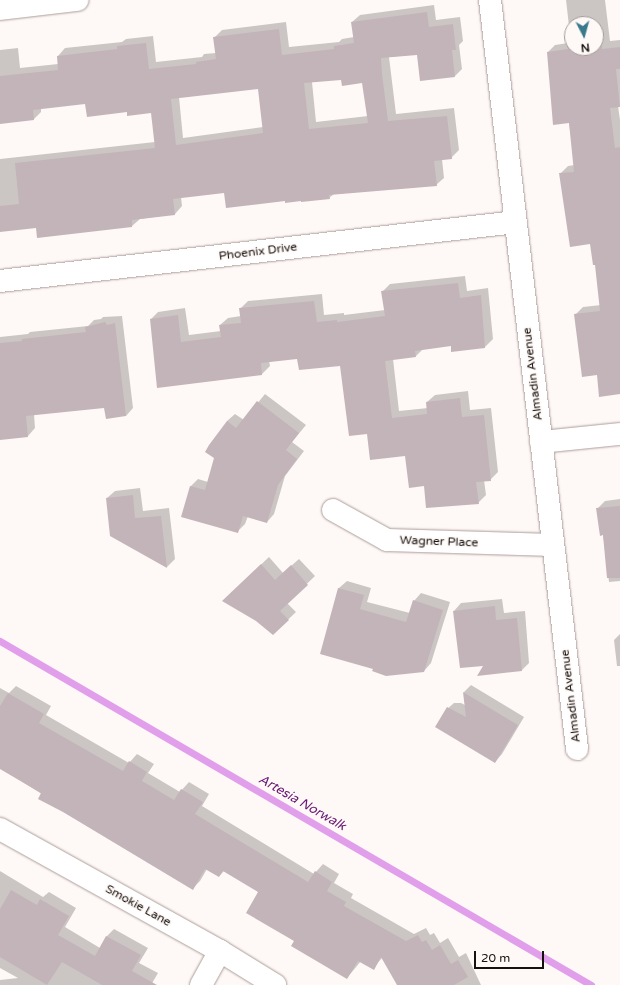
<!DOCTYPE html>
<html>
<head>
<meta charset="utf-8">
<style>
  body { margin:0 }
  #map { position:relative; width:620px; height:985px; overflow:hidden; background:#fef8f6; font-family:"Varela Round",sans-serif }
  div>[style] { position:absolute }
  .shadow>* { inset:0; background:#0003 }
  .stream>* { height:7px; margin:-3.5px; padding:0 3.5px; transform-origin:3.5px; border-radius:3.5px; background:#e09eeb }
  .building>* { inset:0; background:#c3b4b9 }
  .roads { filter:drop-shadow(0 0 1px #ac9d9a) drop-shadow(0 0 1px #ac9d9a) }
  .minor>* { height:22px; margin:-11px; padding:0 11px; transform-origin:11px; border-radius:11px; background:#fff }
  span { translate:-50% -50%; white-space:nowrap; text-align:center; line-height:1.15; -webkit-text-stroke:3px #fef8f6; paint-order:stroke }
  .street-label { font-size:12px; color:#161110 }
  .water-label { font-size:13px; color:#671774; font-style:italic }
  .north { position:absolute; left:564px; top:16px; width:40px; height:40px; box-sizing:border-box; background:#fef8f6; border:1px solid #a19c9a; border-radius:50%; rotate:174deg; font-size:11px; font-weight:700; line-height:16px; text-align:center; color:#161110 }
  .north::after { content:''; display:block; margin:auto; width:14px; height:18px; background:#38798c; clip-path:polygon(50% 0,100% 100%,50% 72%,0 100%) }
  .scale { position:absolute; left:474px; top:951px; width:70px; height:18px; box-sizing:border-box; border:2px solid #161110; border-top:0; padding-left:5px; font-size:12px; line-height:14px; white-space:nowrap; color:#161110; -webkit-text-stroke:3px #fef8f6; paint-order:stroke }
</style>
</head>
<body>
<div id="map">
  <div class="shadow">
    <div style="clip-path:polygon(evenodd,566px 0,605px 0,610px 41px,620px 40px,620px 106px,618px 106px,620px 120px,620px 393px,598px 374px,575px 315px,583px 307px,601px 305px,596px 263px,591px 243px,560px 174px,568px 166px,575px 165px,569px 122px,548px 52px,555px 45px,568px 43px,567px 29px,569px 26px,566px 0,572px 24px,596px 24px,596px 48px,572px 48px,572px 24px)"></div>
    <div style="clip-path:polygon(evenodd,434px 5px,436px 20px,460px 17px,463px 41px,459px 45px,462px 69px,455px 76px,418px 54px,389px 57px,396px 114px,454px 108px,459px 150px,451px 158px,442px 159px,444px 178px,436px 185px,334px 194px,329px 198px,302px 200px,286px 200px,225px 192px,181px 197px,182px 206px,175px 214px,140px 219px,132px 226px,38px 237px,37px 227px,0 231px,0 159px,155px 142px,152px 112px,127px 111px,86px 103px,41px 108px,41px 112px,34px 119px,0 123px,0 50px,18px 48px,20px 68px,58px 64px,58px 56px,65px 48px,122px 42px,126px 39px,153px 36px,156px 62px,202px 57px,204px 54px,216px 53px,214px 38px,222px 30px,286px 22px,289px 47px,339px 42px,342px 39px,354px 37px,352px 22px,360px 15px,434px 5px,342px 78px,363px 82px,368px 116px,316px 122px,312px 82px,342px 78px,434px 5px,259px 88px,263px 127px,183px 138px,179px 97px,259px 88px)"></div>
    <div style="clip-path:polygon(465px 276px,467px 291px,488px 288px,493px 339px,485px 347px,452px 351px,452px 345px,423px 349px,416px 356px,393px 359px,399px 411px,428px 408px,427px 402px,435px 395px,468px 391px,470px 410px,491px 408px,498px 472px,490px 480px,484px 480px,486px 495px,478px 503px,424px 485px,406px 455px,341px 365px,298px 358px,269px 361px,270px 366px,262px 374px,158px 387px,151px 319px,158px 312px,185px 308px,189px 335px,221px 331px,220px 325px,228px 318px,241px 316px,240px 309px,248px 301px,322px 294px,324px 315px,344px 313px,344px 315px,385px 310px,382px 292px,390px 284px)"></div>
    <div style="clip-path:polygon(122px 316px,133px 408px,126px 416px,105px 407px,34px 414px,35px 428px,28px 436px,0 439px,0 337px,28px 334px,30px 332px,88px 326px,94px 320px,101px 319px,103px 317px)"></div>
    <div style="clip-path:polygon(265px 394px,306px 425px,292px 442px,304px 451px,285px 476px,274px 514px,267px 522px,248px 516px,245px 524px,237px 532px,190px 487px,198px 479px,208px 482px,227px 421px,235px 414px,244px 420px)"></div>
    <div style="clip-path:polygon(140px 488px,143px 511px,169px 508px,175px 559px,167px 567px,111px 535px,107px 498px,115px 491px)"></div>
    <div style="clip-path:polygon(620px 499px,620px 581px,609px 582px,603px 534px,597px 509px,605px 501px)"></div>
    <div style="clip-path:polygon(269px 557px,283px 573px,299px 559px,315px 576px,287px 603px,296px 612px,273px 634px,230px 594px)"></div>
    <div style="clip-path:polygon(347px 581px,371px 588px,367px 602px,410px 613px,414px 601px,421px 593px,450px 602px,431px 663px,424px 671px,374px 668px,321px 653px,339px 588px)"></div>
    <div style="clip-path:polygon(502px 599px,504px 613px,525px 611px,529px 663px,522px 670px,485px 664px,454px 611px,461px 603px)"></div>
    <div style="clip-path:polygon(620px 634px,620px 666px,617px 666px,614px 640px)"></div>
    <div style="clip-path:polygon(471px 685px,524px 717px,502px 754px,495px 762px,446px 710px,454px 703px,461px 703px,465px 705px,464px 692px)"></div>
    <div style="clip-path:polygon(16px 686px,51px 706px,46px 715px,129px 763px,137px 754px,154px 764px,148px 773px,180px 792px,189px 782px,209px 794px,202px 806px,314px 874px,323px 864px,339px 874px,334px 883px,353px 894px,351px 898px,414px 934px,426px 928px,430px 935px,434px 933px,440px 943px,448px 938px,459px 957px,466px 953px,481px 985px,398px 985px,382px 958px,373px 968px,361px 961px,347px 978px,295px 940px,259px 892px,224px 871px,219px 876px,207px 869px,200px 881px,193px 888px,0 768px,0 688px,9px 693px)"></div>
    <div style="clip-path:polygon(0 871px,43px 897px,49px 892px,76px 908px,65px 927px,100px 948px,107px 936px,114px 929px,148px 948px,139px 963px,158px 973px,151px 985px,0 985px,0 980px,18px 978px,0 968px)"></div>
  </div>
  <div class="stream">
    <div style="left:0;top:641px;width:684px;rotate:30.2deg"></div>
  </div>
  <div class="building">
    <div style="clip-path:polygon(evenodd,427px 12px,429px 27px,453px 24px,456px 50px,452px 50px,455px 77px,420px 81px,417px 55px,381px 58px,382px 74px,388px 121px,447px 116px,452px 159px,434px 161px,437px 186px,329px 195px,330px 199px,301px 202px,301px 201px,285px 203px,285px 201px,226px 208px,224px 193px,173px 199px,175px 215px,132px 220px,132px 227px,37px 238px,36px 228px,0 232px,0 206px,19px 204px,15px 163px,155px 148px,151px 113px,127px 116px,127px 112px,87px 117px,85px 104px,33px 110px,34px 120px,0 124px,0 76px,58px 70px,57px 56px,117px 49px,117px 46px,146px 43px,149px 69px,196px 64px,196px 62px,216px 59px,213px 37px,279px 29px,282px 55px,334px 49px,334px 46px,354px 43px,351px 22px,427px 12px,341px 80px,342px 86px,362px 83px,368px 123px,309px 129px,304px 83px,341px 80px,427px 12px,258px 89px,263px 133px,176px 145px,171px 99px,258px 89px)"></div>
    <div style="clip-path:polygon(600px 24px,602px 49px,620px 47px,620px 69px,616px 69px,620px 107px,610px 108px,615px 148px,620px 147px,620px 394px,599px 397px,597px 375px,582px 377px,574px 314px,600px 311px,595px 265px,593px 265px,590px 244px,570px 247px,559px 173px,574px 172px,569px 123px,553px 125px,547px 52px,568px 49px,566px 28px,572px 28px,572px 48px,596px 48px,596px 25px)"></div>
    <div style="clip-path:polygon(458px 283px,460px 298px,481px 295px,485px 348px,451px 352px,451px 346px,415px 351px,416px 357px,385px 361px,392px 418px,427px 414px,426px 402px,460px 398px,462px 417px,484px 415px,491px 481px,476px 482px,479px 504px,426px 508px,424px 486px,409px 488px,405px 456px,370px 460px,367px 434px,349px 436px,340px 366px,299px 370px,297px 359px,261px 363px,262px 375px,157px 388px,150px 319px,178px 315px,181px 342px,221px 337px,219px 325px,241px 323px,239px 308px,314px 301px,317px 322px,337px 320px,337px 322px,385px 316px,381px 291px)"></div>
    <div style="clip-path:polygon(105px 322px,107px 325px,115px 323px,126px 416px,106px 419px,104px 408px,26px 416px,28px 437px,0 440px,0 343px,22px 341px,22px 339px,86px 332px,85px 327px)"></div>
    <div style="clip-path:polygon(257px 401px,299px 433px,286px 450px,297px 459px,278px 485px,267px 523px,243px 516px,238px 533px,181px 517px,190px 486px,205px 490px,214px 458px,205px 452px,209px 445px,227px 421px,236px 428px)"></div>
    <div style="clip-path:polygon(133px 495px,135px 518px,161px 516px,167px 568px,110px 536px,106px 498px)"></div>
    <div style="clip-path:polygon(620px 506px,620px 578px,607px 578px,603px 535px,600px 536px,596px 508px)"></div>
    <div style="clip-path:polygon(261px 564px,275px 580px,291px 565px,308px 585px,280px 611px,289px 620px,273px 635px,256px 621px,222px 601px)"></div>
    <div style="clip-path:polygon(338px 588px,364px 595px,360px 609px,406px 622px,413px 600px,443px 610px,424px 672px,386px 676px,372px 671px,373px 669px,320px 654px)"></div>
    <div style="clip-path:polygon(495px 606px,496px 620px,517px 618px,522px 671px,477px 676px,483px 666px,460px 668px,453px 611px)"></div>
    <div style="clip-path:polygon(463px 692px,518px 725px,495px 763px,435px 727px,447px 707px,466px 717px)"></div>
    <div style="clip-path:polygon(8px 693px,44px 714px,39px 723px,123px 771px,129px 761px,147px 772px,142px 781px,174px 800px,181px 789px,203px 802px,195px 814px,308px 882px,315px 871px,332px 882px,327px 891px,346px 902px,344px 906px,406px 941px,418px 935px,422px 942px,426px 940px,432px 950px,440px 945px,451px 964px,458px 960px,468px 977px,454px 985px,397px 985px,381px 957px,374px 970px,358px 961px,347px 979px,291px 946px,294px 941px,246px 913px,258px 892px,223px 871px,219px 877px,205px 869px,193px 890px,63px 812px,38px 799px,41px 793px,0 769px,0 706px)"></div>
    <div style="clip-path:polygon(11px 890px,37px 905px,40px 899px,69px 916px,58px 935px,95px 956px,106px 936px,141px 955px,132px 971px,157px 985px,102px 985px,62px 962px,47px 985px,0 957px,0 909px)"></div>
  </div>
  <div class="roads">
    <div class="minor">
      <div style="left:490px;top:0;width:754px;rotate:83.37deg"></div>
      <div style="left:0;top:9px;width:78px;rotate:-6.7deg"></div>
      <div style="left:0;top:281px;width:519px;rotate:-6.52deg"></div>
      <div style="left:541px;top:442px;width:79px;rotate:-5.8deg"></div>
      <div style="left:333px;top:510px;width:62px;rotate:29.1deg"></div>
      <div style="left:387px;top:540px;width:166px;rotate:1.7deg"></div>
      <div style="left:0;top:829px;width:252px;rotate:29deg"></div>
      <div style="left:220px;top:951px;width:65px;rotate:31.7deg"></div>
      <div style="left:201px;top:985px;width:39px;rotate:-61deg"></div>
    </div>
  </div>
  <div class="street-label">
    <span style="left:258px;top:252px;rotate:-7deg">Phoenix Drive</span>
    <span style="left:533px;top:374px;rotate:-97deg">Almadin Avenue</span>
    <span style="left:439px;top:542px;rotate:2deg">Wagner Place</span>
    <span style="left:571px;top:696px;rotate:-97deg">Almadin Avenue</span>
    <span style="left:138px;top:906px;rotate:29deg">Smokie Lane</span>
  </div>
  <div class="water-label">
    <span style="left:302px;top:803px;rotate:30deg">Artesia Norwalk</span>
  </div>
  <div class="north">N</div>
  <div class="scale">20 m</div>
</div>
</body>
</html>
